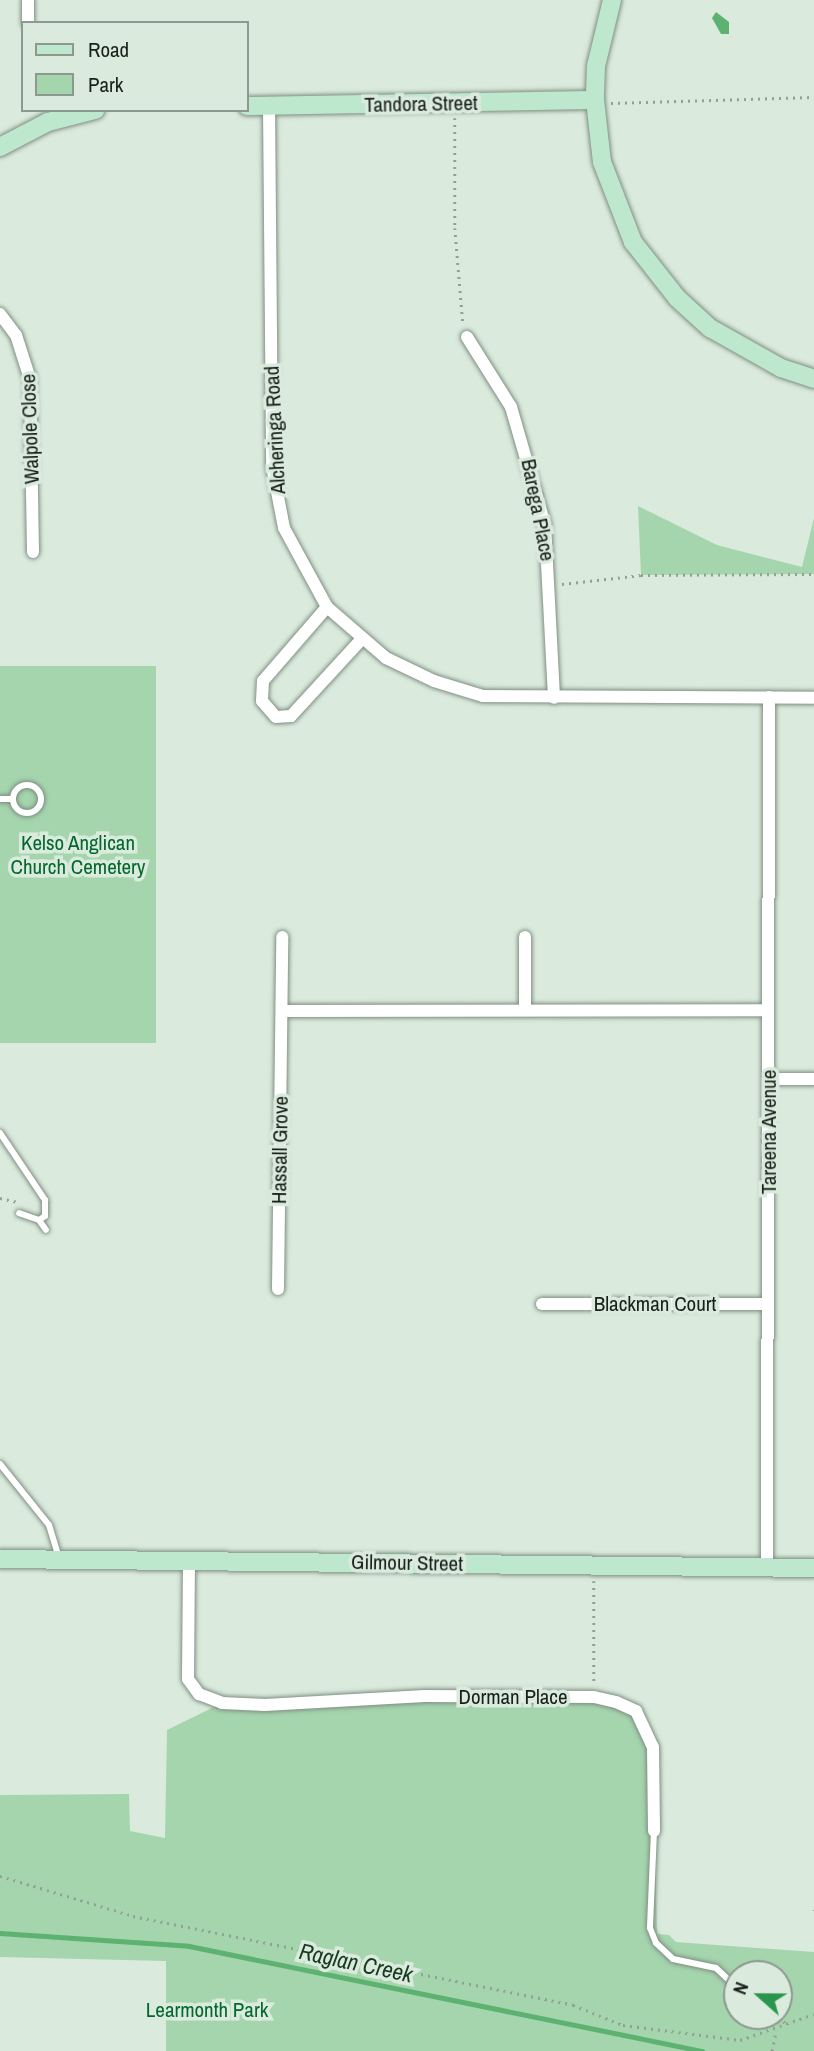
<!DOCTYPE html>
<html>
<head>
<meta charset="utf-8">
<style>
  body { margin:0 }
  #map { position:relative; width:814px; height:2051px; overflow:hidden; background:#daebdd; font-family:"Archivo Narrow",sans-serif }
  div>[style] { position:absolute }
  .green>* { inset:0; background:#a4d5ad; transform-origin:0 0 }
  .water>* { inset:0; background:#5db171 }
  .stream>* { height:5px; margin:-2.5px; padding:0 2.5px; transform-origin:2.5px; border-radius:2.5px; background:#5db171 }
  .path>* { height:2.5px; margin-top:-1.25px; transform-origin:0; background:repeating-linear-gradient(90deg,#93a096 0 2px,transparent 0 7px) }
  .roads { filter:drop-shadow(0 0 2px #808f83) drop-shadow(0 0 2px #808f83) }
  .lane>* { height:6px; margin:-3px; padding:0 3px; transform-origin:3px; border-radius:3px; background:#fff }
  .lane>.ring { margin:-3px; padding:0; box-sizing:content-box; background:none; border:6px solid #fff; border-radius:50% }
  .street>* { height:12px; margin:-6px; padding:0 6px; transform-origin:6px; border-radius:6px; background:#fff }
  .secondary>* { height:18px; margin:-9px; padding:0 9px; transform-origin:9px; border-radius:9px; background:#bee8cd }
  span { translate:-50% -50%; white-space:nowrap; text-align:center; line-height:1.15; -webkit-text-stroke:7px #daebdd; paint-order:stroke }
  .street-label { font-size:21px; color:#191f1a }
  .park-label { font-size:21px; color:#03682e }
  .water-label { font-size:23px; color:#173a20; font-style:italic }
  .legend { position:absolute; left:21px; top:21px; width:228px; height:91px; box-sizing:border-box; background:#daebdd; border:2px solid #8d998f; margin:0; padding:9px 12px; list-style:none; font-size:21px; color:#191f1a }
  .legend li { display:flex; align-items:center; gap:14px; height:35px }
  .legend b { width:35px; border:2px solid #8d998f }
  .north { position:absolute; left:723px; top:1960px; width:70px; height:70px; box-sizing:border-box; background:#daebdd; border:2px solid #8d998f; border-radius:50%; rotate:291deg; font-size:19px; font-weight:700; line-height:28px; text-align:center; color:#191f1a }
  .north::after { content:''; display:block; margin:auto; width:24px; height:32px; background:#2a954d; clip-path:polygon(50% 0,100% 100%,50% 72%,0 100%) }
</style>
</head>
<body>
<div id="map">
  <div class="green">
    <div style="clip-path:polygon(638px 506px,717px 545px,802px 567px,814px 518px,814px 574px,641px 575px)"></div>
    <div style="left:156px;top:666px;width:377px;height:156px;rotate:90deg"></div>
    <div style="clip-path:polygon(evenodd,594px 1697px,636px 1711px,653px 1747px,657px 1934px,669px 1935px,676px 1942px,814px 1952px,814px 2051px,166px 2051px,166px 1961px,0 1957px,0 1795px,129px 1794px,130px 1831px,165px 1838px,167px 1730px,222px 1703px,594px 1697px,737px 1974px,779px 1974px,779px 2016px,737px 2016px,737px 1974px)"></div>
  </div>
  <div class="water">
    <div style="clip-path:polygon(716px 12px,729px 22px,729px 34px,721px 34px,712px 18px)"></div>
  </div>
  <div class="stream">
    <div style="left:0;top:1933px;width:189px;rotate:3.9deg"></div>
    <div style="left:189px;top:1946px;width:524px;rotate:11.57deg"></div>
  </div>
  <div class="path">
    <div style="left:611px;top:103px;width:203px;rotate:-1.7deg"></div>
    <div style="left:455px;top:118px;width:110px;rotate:90deg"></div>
    <div style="left:455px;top:228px;width:96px;rotate:85.2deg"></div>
    <div style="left:562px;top:584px;width:80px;rotate:-6.5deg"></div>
    <div style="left:641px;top:575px;width:173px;rotate:-0.3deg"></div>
    <div style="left:0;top:1198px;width:17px;rotate:13deg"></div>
    <div style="left:594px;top:1581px;width:102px;rotate:90deg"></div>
    <div style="left:0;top:1876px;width:139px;rotate:16.7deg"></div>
    <div style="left:133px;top:1916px;width:449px;rotate:11.4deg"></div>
    <div style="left:573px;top:2005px;width:54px;rotate:21.8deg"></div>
    <div style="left:623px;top:2025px;width:118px;rotate:7.3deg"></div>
    <div style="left:740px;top:2040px;width:78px;rotate:-19.4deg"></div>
    <div style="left:814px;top:1911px;width:1px;rotate:-90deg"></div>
    <div style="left:779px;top:2008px;width:19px;rotate:69deg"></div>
    <div style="left:772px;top:2051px;width:21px;rotate:-79deg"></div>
  </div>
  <div class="roads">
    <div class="lane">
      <div class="ring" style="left:13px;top:785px;width:22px;height:22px"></div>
      <div style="left:0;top:799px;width:13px"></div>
      <div style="left:0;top:1133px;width:81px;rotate:56.1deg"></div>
      <div style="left:45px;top:1200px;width:16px;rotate:90deg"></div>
      <div style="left:45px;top:1216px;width:7px;rotate:146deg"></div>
      <div style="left:39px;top:1220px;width:21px;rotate:-161deg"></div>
      <div style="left:39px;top:1220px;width:12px;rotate:55deg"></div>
      <div style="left:0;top:1464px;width:78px;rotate:51.2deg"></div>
      <div style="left:49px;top:1525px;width:34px;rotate:73deg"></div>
      <div style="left:654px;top:1831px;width:97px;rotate:92.4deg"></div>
      <div style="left:650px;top:1928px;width:16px;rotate:68deg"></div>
      <div style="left:656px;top:1943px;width:23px;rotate:43deg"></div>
      <div style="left:673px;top:1959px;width:44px;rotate:11.8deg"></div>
      <div style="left:716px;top:1968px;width:23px;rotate:43deg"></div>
    </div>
    <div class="street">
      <div style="left:28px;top:0;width:23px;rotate:90deg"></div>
      <div style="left:269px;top:105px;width:361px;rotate:89.5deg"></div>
      <div style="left:272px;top:466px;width:63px;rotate:79deg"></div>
      <div style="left:284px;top:528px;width:90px;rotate:61.4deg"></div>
      <div style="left:327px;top:607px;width:78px;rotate:40.8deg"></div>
      <div style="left:386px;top:658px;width:53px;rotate:25.6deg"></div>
      <div style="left:434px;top:681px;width:51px;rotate:17deg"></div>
      <div style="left:483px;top:696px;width:331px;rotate:0.3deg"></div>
      <div style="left:0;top:314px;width:26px;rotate:53deg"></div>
      <div style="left:16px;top:335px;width:46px;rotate:72.3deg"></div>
      <div style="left:30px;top:379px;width:173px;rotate:89deg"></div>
      <div style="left:467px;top:337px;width:83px;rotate:57.8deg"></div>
      <div style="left:511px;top:407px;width:123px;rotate:73.9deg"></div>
      <div style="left:545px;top:525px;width:173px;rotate:87deg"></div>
      <div style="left:327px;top:607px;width:98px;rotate:130.9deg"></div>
      <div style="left:263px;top:681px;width:20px;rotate:93deg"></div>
      <div style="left:262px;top:701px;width:21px;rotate:49deg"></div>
      <div style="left:276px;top:717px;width:15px;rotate:-4deg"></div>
      <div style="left:291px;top:716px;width:103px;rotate:-47.4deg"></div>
      <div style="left:525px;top:937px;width:73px;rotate:90deg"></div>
      <div style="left:282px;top:1011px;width:486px;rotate:-0.1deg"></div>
      <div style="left:770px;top:1079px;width:44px"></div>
      <div style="left:278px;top:1289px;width:352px;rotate:-89.3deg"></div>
      <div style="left:542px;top:1304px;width:226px"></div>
      <div style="left:189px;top:1561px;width:118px;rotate:90.5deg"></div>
      <div style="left:188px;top:1679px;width:19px;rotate:54deg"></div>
      <div style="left:199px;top:1694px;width:25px;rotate:21deg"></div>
      <div style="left:222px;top:1703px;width:43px;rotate:2.7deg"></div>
      <div style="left:265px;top:1705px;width:160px;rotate:-3.2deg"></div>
      <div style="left:425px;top:1696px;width:169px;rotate:0.3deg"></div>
      <div style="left:594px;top:1697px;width:23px;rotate:13deg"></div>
      <div style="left:616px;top:1702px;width:22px;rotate:24deg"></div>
      <div style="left:636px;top:1711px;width:40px;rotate:65deg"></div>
      <div style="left:653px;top:1747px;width:84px;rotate:89.3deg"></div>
      <div style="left:767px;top:1567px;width:870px;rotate:-89.87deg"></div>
    </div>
    <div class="secondary">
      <div style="left:612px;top:0;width:68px;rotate:103.6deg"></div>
      <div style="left:596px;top:66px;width:34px;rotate:92deg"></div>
      <div style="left:595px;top:100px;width:62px;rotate:83.6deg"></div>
      <div style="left:602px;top:162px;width:86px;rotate:68.8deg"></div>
      <div style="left:633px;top:242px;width:71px;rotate:51.8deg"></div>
      <div style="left:677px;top:298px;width:45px;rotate:42.3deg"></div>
      <div style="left:710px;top:328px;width:81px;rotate:29.4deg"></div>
      <div style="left:781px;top:368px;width:35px;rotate:18deg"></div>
      <div style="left:247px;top:106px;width:348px;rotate:-1deg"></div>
      <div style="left:0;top:147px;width:54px;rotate:-27.5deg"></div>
      <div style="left:48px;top:122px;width:49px;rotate:-14.3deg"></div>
      <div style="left:0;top:1559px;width:814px;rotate:0.63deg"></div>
    </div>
  </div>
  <div class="street-label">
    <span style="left:421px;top:104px;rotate:-1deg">Tandora Street</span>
    <span style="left:30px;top:429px;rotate:-92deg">Walpole Close</span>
    <span style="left:275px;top:430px;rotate:-93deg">Alcheringa Road</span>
    <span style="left:538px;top:510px;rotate:79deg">Barega Place</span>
    <span style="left:769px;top:1132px;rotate:-90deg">Tareena Avenue</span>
    <span style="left:280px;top:1150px;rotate:-89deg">Hassall Grove</span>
    <span style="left:655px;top:1304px">Blackman Court</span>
    <span style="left:407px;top:1563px;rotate:1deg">Gilmour Street</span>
    <span style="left:513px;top:1697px">Dorman Place</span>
  </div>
  <div class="park-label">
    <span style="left:78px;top:855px">Kelso Anglican<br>Church Cemetery</span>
    <span style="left:207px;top:2010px">Learmonth Park</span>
  </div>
  <div class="water-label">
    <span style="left:356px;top:1963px;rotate:12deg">Raglan Creek</span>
  </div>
  <ul class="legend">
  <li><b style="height:9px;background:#bee8cd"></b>Road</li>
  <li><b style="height:19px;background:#a4d5ad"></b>Park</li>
  </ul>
  <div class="north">N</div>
</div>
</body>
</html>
